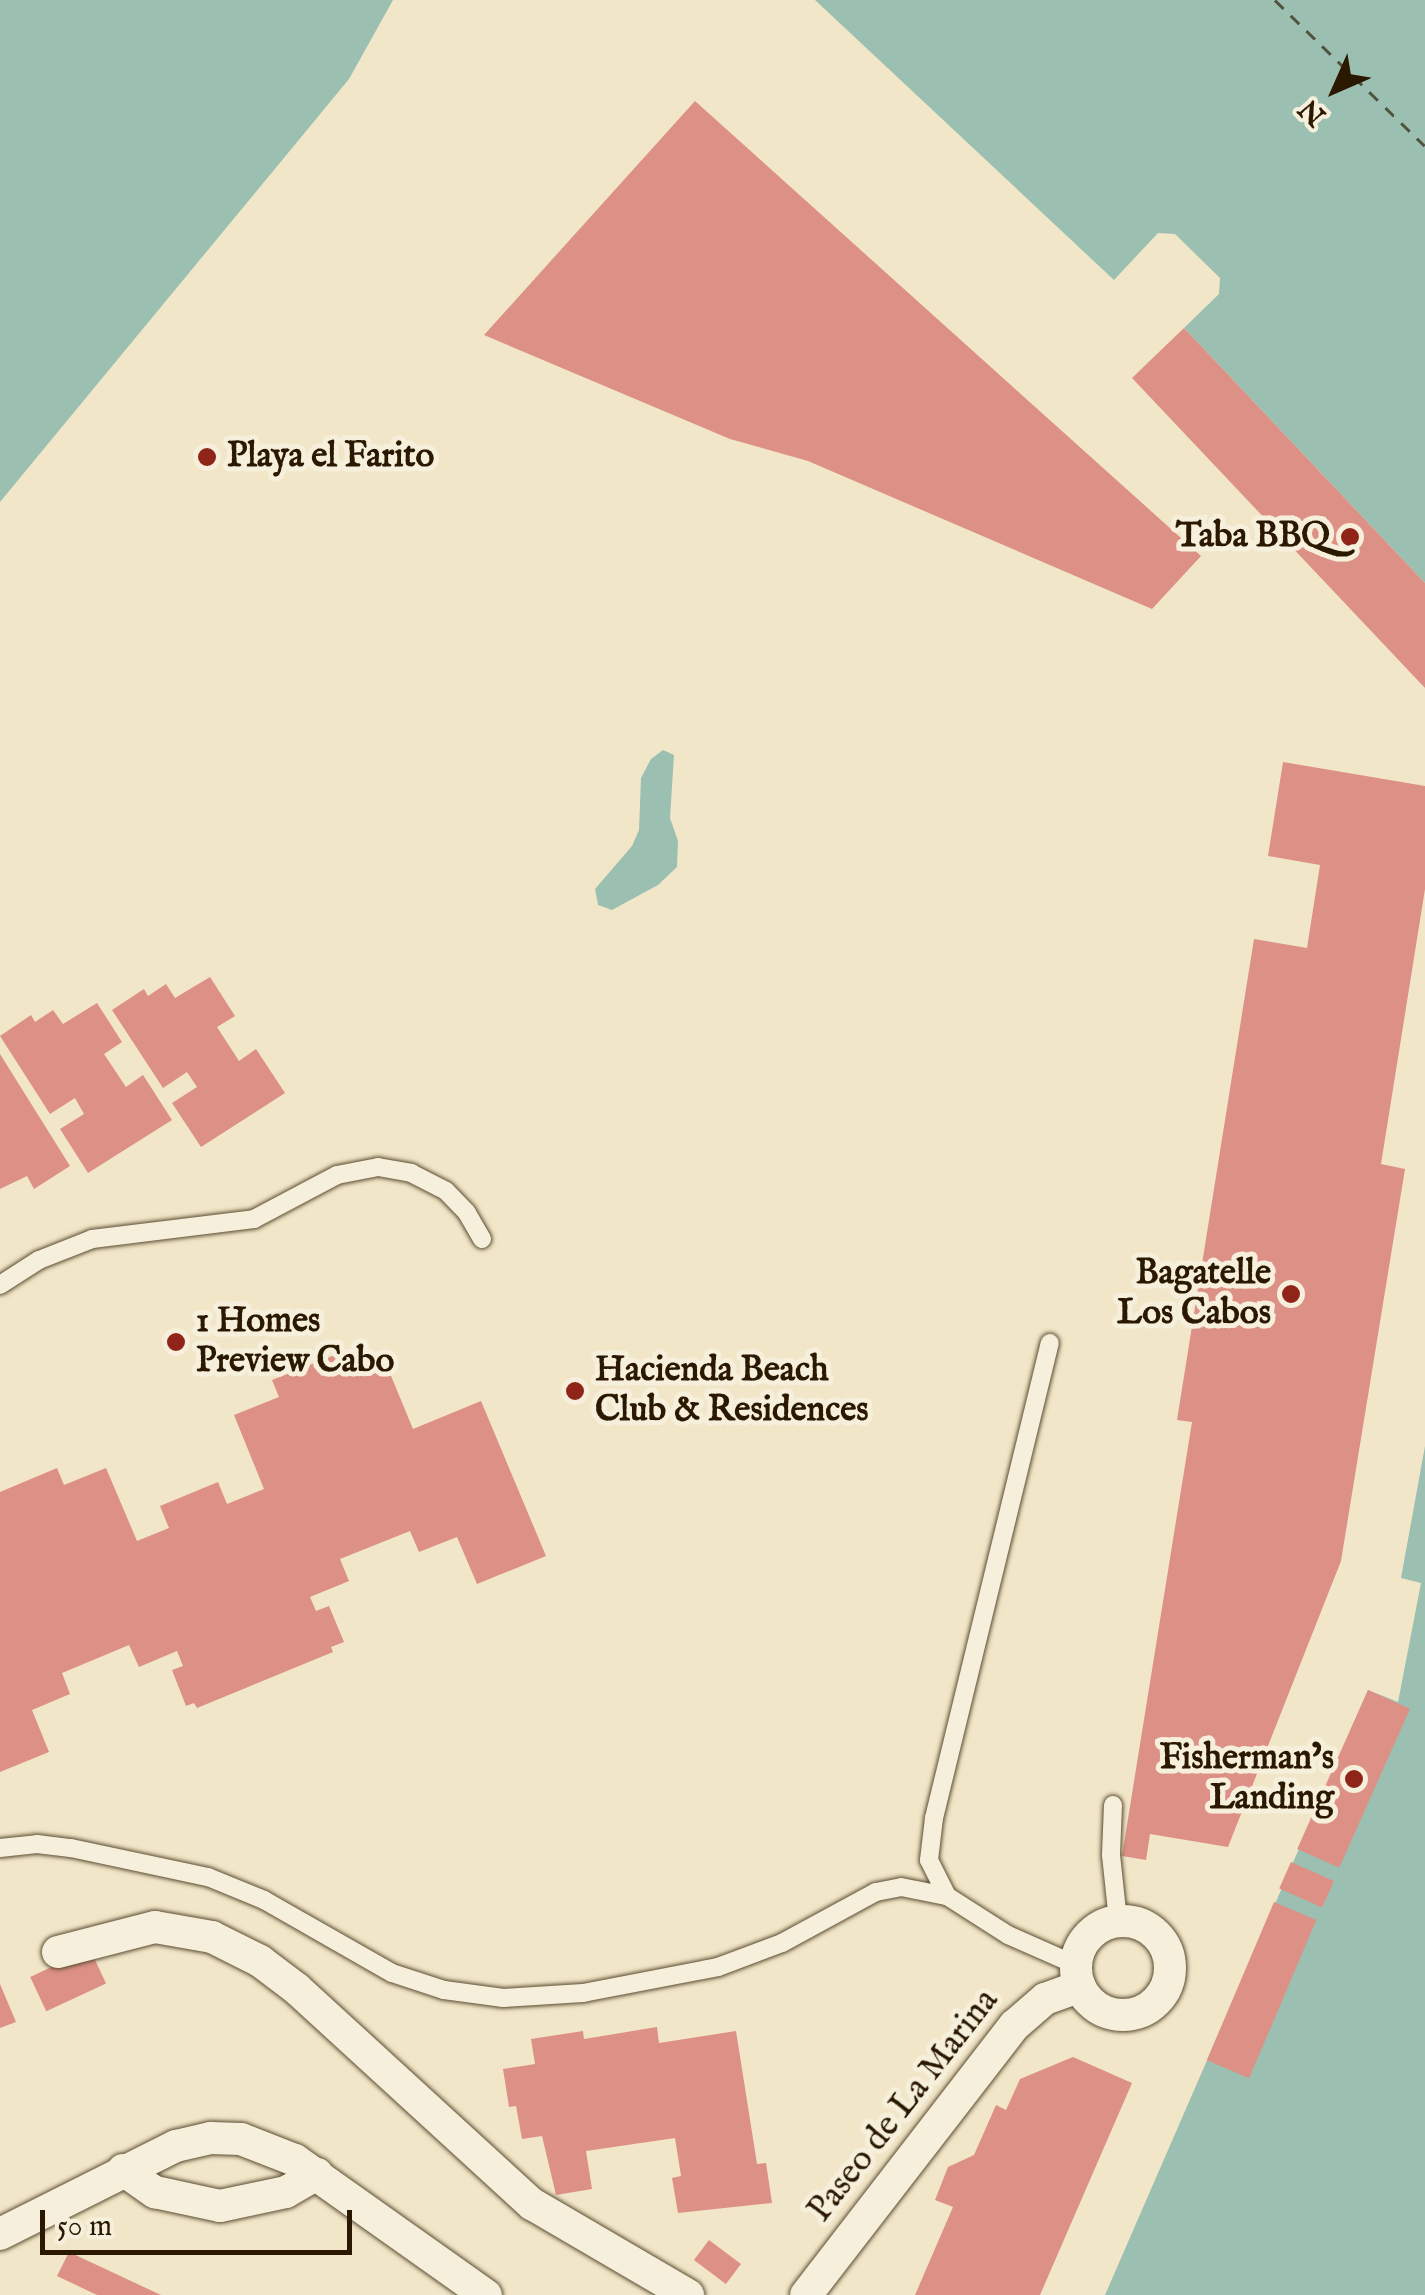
<!DOCTYPE html>
<html>
<head>
<meta charset="utf-8">
<style>
  body { margin:0 }
  #map { position:relative; width:1425px; height:2295px; overflow:hidden; background:#f1e6c7; font-family:"IM FELL English",serif }
  div>[style] { position:absolute }
  .water>* { inset:0; background:#9bc0b1 }
  .ferry>* { height:2.5px; margin-top:-1.25px; transform-origin:0; background:repeating-linear-gradient(90deg,#52533f 0 12px,transparent 0 22px) }
  .building>* { inset:0; background:#dd9086; transform-origin:0 0 }
  .roads { filter:drop-shadow(0 0 2px #5c4c32) drop-shadow(0 0 2px #5c4c32) }
  .lane>* { height:18px; margin:-9px; padding:0 9px; transform-origin:9px; border-radius:9px; background:#f6efdb }
  .street>* { height:32px; margin:-16px; padding:0 16px; transform-origin:16px; border-radius:16px; background:#f6efdb }
  .street>.ring { margin:-16px; padding:0; box-sizing:content-box; background:none; border:32px solid #f6efdb; border-radius:50% }
  .dots>* { width:28px; height:28px; translate:-50% -50%; box-sizing:border-box; border:5px solid #f6efdb; border-radius:50% }
  span { translate:-50% -50%; white-space:nowrap; text-align:center; line-height:1.15; -webkit-text-stroke:10px #f6efdb; paint-order:stroke }
  .poi-label { font-size:35px; color:#2a1801; font-weight:700 }
  .left { translate:0 -50%; text-align:left }
  .right { translate:-100% -50%; text-align:right }
  .street-label { font-size:35px; color:#2a1801 }
  .north { position:absolute; left:1285px; top:40px; width:100px; height:100px; -webkit-text-stroke:8px #f6efdb; paint-order:stroke; rotate:225deg; font-size:28px; font-weight:700; line-height:40px; text-align:center; color:#2a1801 }
  .north::after { content:''; display:block; margin:auto; width:35px; height:45px; background:#2a1801; clip-path:polygon(50% 0,100% 100%,50% 72%,0 100%) }
  .scale { position:absolute; left:40px; top:2210px; width:312px; height:45px; box-sizing:border-box; border:5px solid #2a1801; border-top:0; padding-left:12px; font-size:30px; line-height:35px; white-space:nowrap; color:#2a1801; -webkit-text-stroke:8px #f6efdb; paint-order:stroke }
</style>
</head>
<body>
<div id="map">
  <div class="water">
    <div style="clip-path:polygon(0 0,393px 0,349px 79px,0 502px)"></div>
    <div style="clip-path:polygon(815px 0,1425px 0,1425px 583px,1184px 328px,1219px 294px,1220px 278px,1175px 234px,1158px 233px,1114px 280px)"></div>
    <div style="clip-path:polygon(663px 750px,674px 755px,670px 818px,678px 841px,677px 867px,658px 885px,612px 910px,598px 905px,595px 889px,632px 846px,639px 830px,641px 778px,651px 759px)"></div>
    <div style="clip-path:polygon(1425px 1446px,1425px 2295px,1105px 2295px,1368px 1690px,1398px 1702px,1421px 1583px,1401px 1578px)"></div>
  </div>
  <div class="ferry">
    <div style="left:1275px;top:0;width:209px;rotate:44.2deg"></div>
  </div>
  <div class="building">
    <div style="clip-path:polygon(695px 101px,1201px 556px,1152px 609px,808px 461px,730px 439px,484px 335px)"></div>
    <div style="clip-path:polygon(1184px 328px,1425px 583px,1425px 688px,1132px 378px)"></div>
    <div style="clip-path:polygon(1283px 762px,1425px 786px,1425px 889px,1381px 1164px,1405px 1169px,1341px 1561px,1228px 1847px,1150px 1834px,1146px 1860px,1122px 1856px,1192px 1422px,1177px 1420px,1254px 939px,1307px 948px,1320px 865px,1268px 856px)"></div>
    <div style="clip-path:polygon(210px 977px,235px 1016px,217px 1027px,239px 1061px,256px 1049px,285px 1093px,201px 1147px,172px 1103px,197px 1087px,187px 1072px,163px 1088px,112px 1010px,144px 989px,148px 996px,166px 984px,175px 998px)"></div>
    <div style="clip-path:polygon(97px 1003px,122px 1042px,104px 1054px,126px 1087px,143px 1075px,172px 1120px,88px 1173px,60px 1129px,84px 1114px,75px 1098px,50px 1114px,0 1036px,31px 1015px,35px 1022px,53px 1010px,63px 1024px)"></div>
    <div style="clip-path:polygon(0 1054px,70px 1166px,34px 1189px,27px 1176px,0 1189px)"></div>
    <div style="clip-path:polygon(337px 1354px,344px 1370px,382px 1354px,413px 1429px,481px 1401px,546px 1556px,477px 1584px,457px 1537px,419px 1552px,410px 1531px,340px 1559px,349px 1581px,310px 1597px,316px 1611px,329px 1606px,344px 1642px,331px 1647px,333px 1652px,197px 1708px,194px 1703px,186px 1706px,172px 1670px,183px 1666px,177px 1651px,139px 1667px,129px 1645px,62px 1673px,70px 1694px,32px 1710px,49px 1752px,0 1772px,0 1492px,57px 1468px,64px 1485px,106px 1468px,137px 1541px,169px 1528px,160px 1506px,218px 1482px,227px 1504px,264px 1489px,234px 1415px,279px 1397px,272px 1380px)"></div>
    <div style="left:1368px;top:1690px;width:46px;height:174px;rotate:24deg"></div>
    <div style="left:1291px;top:1862px;width:47px;height:29px;rotate:24deg"></div>
    <div style="left:1274px;top:1902px;width:46px;height:172px;rotate:23deg"></div>
    <div style="left:90px;top:1949px;width:38px;height:66px;rotate:65deg"></div>
    <div style="clip-path:polygon(0 1984px,16px 2022px,0 2028px)"></div>
    <div style="clip-path:polygon(657px 2027px,659px 2043px,736px 2031px,757px 2164px,766px 2163px,772px 2203px,678px 2213px,672px 2178px,681px 2176px,675px 2138px,586px 2151px,592px 2189px,556px 2195px,542px 2136px,522px 2139px,516px 2106px,509px 2107px,503px 2069px,535px 2064px,531px 2039px,583px 2031px,584px 2039px)"></div>
    <div style="clip-path:polygon(1073px 2057px,1132px 2083px,1040px 2295px,915px 2295px,953px 2207px,935px 2200px,948px 2167px,974px 2155px,996px 2105px,1006px 2110px,1020px 2079px)"></div>
    <div style="left:709px;top:2240px;width:40px;height:25px;rotate:37deg"></div>
    <div style="clip-path:polygon(69px 2252px,161px 2295px,97px 2295px,57px 2276px)"></div>
  </div>
  <div class="roads">
    <div class="lane">
      <div style="left:0;top:1285px;width:46px;rotate:-32.7deg"></div>
      <div style="left:39px;top:1260px;width:57px;rotate:-21.6deg"></div>
      <div style="left:92px;top:1239px;width:163px;rotate:-7deg"></div>
      <div style="left:254px;top:1219px;width:94px;rotate:-27.9deg"></div>
      <div style="left:337px;top:1175px;width:42px;rotate:-11deg"></div>
      <div style="left:378px;top:1167px;width:34px;rotate:10deg"></div>
      <div style="left:411px;top:1173px;width:39px;rotate:27deg"></div>
      <div style="left:446px;top:1191px;width:30px;rotate:46deg"></div>
      <div style="left:467px;top:1213px;width:30px;rotate:60deg"></div>
      <div style="left:1113px;top:1805px;width:50px;rotate:92.3deg"></div>
      <div style="left:1111px;top:1855px;width:66px;rotate:83.9deg"></div>
      <div style="left:0;top:1848px;width:37px;rotate:-6deg"></div>
      <div style="left:37px;top:1844px;width:34px;rotate:7deg"></div>
      <div style="left:71px;top:1848px;width:140px;rotate:12deg"></div>
      <div style="left:208px;top:1877px;width:61px;rotate:22.3deg"></div>
      <div style="left:264px;top:1900px;width:147px;rotate:29.7deg"></div>
      <div style="left:392px;top:1973px;width:55px;rotate:18.1deg"></div>
      <div style="left:444px;top:1990px;width:60px;rotate:7.7deg"></div>
      <div style="left:503px;top:1998px;width:80px;rotate:-3.6deg"></div>
      <div style="left:583px;top:1993px;width:137px;rotate:-10.9deg"></div>
      <div style="left:718px;top:1967px;width:68px;rotate:-20.6deg"></div>
      <div style="left:782px;top:1943px;width:107px;rotate:-28.5deg"></div>
      <div style="left:876px;top:1892px;width:25px;rotate:-11deg"></div>
      <div style="left:901px;top:1887px;width:47px;rotate:11.1deg"></div>
      <div style="left:947px;top:1896px;width:72px;rotate:32.6deg"></div>
      <div style="left:1008px;top:1935px;width:74px;rotate:23.8deg"></div>
      <div style="left:947px;top:1896px;width:40px;rotate:-116.6deg"></div>
      <div style="left:929px;top:1860px;width:42px;rotate:-83.2deg"></div>
      <div style="left:934px;top:1818px;width:489px;rotate:-76.3deg"></div>
    </div>
    <div class="street">
      <div class="ring" style="left:1076px;top:1921px;width:62px;height:62px"></div>
      <div style="left:58px;top:1952px;width:100px;rotate:-14.5deg"></div>
      <div style="left:155px;top:1927px;width:58px;rotate:10deg"></div>
      <div style="left:212px;top:1937px;width:54px;rotate:26.6deg"></div>
      <div style="left:260px;top:1961px;width:46px;rotate:37.1deg"></div>
      <div style="left:297px;top:1989px;width:319px;rotate:42.5deg"></div>
      <div style="left:532px;top:2204px;width:181px;rotate:30.3deg"></div>
      <div style="left:123px;top:2170px;width:39px;rotate:35deg"></div>
      <div style="left:155px;top:2192px;width:66px;rotate:12.2deg"></div>
      <div style="left:220px;top:2206px;width:67px;rotate:-12deg"></div>
      <div style="left:286px;top:2192px;width:36px;rotate:-30deg"></div>
      <div style="left:0;top:2234px;width:197px;rotate:-26.6deg"></div>
      <div style="left:176px;top:2146px;width:36px;rotate:-13deg"></div>
      <div style="left:211px;top:2138px;width:30px;rotate:2deg"></div>
      <div style="left:241px;top:2139px;width:58px;rotate:21.3deg"></div>
      <div style="left:295px;top:2160px;width:234px;rotate:35.3deg"></div>
      <div style="left:806px;top:2295px;width:341px;rotate:-52.3deg"></div>
      <div style="left:1015px;top:2025px;width:40px;rotate:-41deg"></div>
      <div style="left:1045px;top:1999px;width:37px;rotate:-20deg"></div>
    </div>
  </div>
  <div class="dots">
    <div style="left:207px;top:457px;background:#8f2418"></div>
    <div style="left:1350px;top:537px;background:#8f2418"></div>
    <div style="left:1291px;top:1294px;background:#8f2418"></div>
    <div style="left:176px;top:1342px;background:#8f2418"></div>
    <div style="left:575px;top:1391px;background:#8f2418"></div>
    <div style="left:1354px;top:1779px;background:#8f2418"></div>
  </div>
  <div class="poi-label">
    <span class="left" style="left:227px;top:457px">Playa el Farito</span>
    <span class="right" style="left:1330px;top:537px">Taba BBQ</span>
    <span class="right" style="left:1271px;top:1294px">Bagatelle<br>Los Cabos</span>
    <span class="left" style="left:196px;top:1342px">1 Homes<br>Preview Cabo</span>
    <span class="left" style="left:595px;top:1391px">Hacienda Beach<br>Club &amp; Residences</span>
    <span class="right" style="left:1334px;top:1779px">Fisherman’s<br>Landing</span>
  </div>
  <div class="street-label">
    <span style="left:904px;top:2106px;rotate:-52deg">Paseo de La Marina</span>
  </div>
  <div class="north">N</div>
  <div class="scale">50 m</div>
</div>
</body>
</html>
